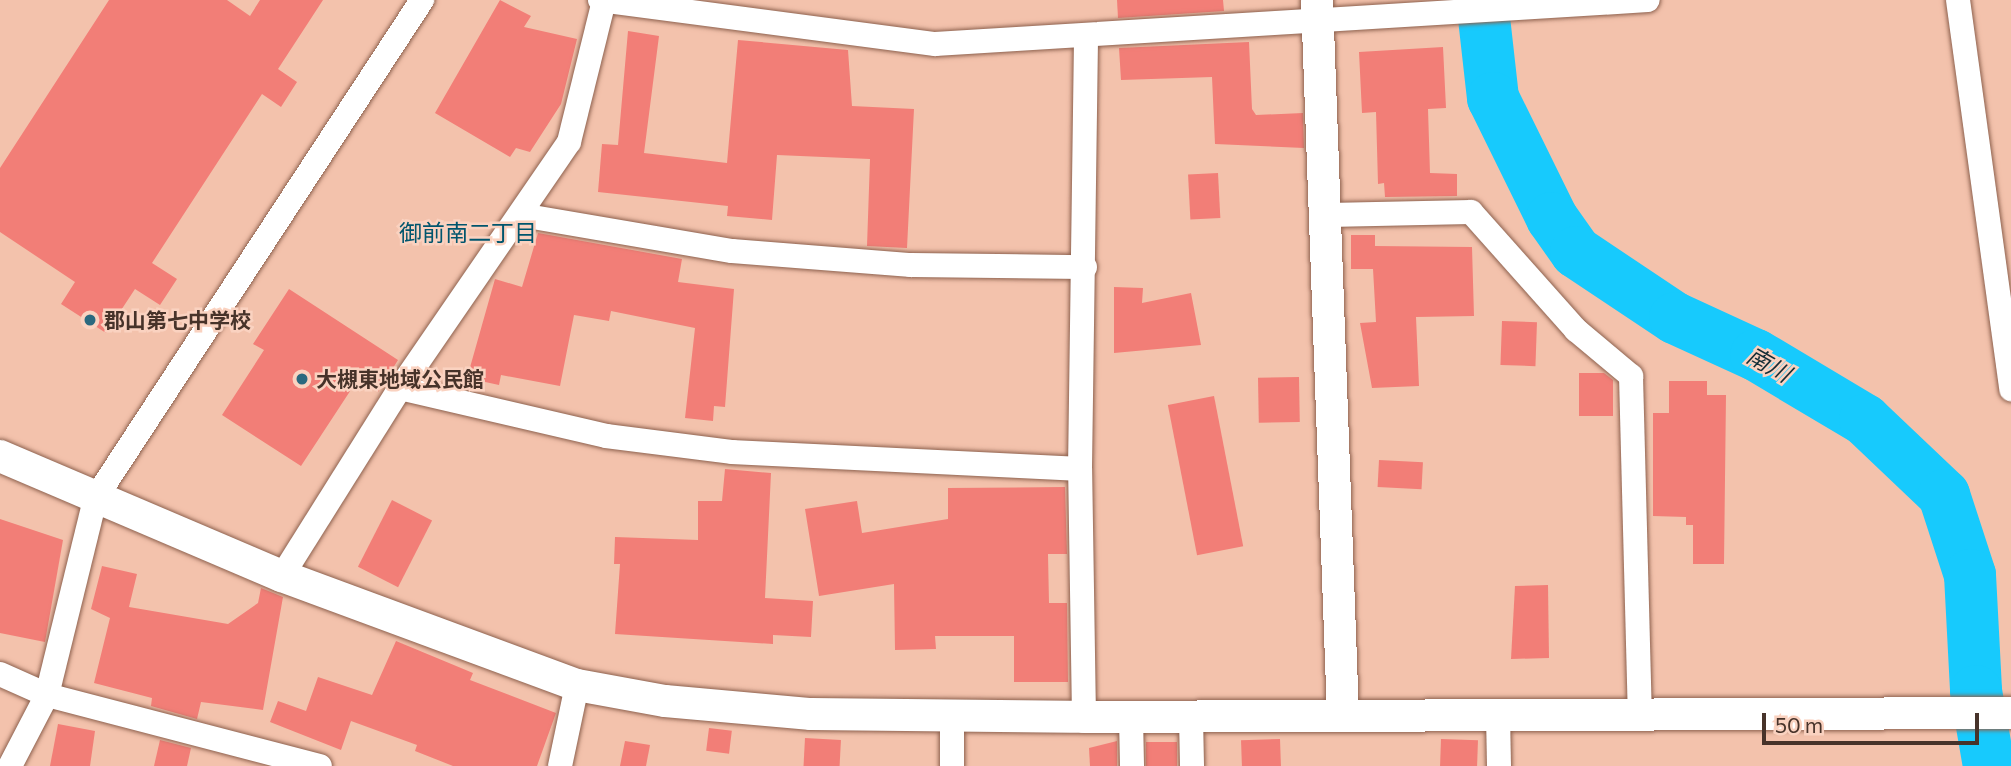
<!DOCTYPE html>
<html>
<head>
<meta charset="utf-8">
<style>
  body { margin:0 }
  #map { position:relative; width:2011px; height:766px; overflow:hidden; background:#f3c2ac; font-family:Commissioner,"Noto Sans JP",sans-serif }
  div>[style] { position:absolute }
  .river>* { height:52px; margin:-26px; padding:0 26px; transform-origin:26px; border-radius:26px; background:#17cafd }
  .building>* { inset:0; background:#f27e77; transform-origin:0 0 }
  .roads { filter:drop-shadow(0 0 2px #8d614e) drop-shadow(0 0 2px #8d614e) }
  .minor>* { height:24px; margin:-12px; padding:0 12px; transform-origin:12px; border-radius:12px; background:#fff }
  .tertiary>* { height:32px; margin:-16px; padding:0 16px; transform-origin:16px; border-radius:16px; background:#fff }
  .dots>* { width:19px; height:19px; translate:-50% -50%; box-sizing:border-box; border:4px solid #fad2c0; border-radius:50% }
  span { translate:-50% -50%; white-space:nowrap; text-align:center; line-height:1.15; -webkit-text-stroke:5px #fad2c0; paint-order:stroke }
  .poi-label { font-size:21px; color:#47332a; font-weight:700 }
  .left { translate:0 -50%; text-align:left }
  .neighbourhood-label { font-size:23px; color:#00556d }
  .water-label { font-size:23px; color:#142d36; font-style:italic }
  .scale { position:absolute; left:1762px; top:713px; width:217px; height:32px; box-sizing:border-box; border:4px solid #47332a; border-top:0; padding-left:9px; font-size:21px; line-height:24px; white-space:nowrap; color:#47332a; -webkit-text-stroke:5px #fad2c0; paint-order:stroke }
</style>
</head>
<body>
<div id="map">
  <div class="river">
    <div style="left:1482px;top:0;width:99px;rotate:83.6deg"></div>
    <div style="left:1493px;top:98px;width:134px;rotate:63.8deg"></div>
    <div style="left:1552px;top:218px;width:42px;rotate:54.8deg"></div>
    <div style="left:1576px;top:252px;width:119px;rotate:33.7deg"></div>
    <div style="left:1675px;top:318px;width:89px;rotate:24.6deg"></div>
    <div style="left:1756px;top:355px;width:127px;rotate:30.8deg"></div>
    <div style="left:1865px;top:420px;width:109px;rotate:43.5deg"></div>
    <div style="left:1944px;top:495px;width:84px;rotate:72deg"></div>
    <div style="left:1970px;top:575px;width:116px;rotate:87deg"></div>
    <div style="left:1976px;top:691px;width:76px;rotate:80.2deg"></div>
  </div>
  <div class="building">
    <div style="clip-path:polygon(109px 0,227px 0,250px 16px,260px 0,323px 0,278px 69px,297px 82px,281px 107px,262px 94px,152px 263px,177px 279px,160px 305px,135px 289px,106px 333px,61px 304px,75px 282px,0 232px,0 168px)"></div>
    <div style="clip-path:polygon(500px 0,531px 16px,524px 27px,577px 39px,561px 104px,530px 152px,516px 148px,510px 157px,435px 113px)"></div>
    <div style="clip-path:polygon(1117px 0,1223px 0,1224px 11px,1118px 18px)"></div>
    <div style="clip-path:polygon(628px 31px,659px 36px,644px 153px,727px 163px,738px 40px,848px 50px,852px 106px,914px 109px,907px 248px,867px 246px,870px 159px,777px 155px,772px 220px,727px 216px,728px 206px,598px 192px,602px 144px,618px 145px)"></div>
    <div style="clip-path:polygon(1249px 42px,1252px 109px,1256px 115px,1303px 113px,1304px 148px,1215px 144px,1212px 77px,1121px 80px,1119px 48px)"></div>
    <div style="clip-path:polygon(1443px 47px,1446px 108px,1428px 109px,1430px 173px,1457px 174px,1457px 196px,1385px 197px,1384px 183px,1378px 184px,1376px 112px,1362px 113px,1359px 52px)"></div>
    <div style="left:1218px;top:173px;width:45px;height:30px;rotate:87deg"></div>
    <div style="clip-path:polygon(538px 233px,682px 259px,678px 282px,734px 289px,725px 407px,714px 406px,713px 421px,685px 418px,695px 328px,611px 311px,609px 321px,574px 315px,560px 386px,501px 375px,499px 385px,467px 378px,495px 279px,522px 287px)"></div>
    <div style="clip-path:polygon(1351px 235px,1375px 235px,1375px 246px,1472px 247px,1474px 316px,1416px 317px,1419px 386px,1372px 388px,1360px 323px,1376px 322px,1373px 269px,1351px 269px)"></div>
    <div style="clip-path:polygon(1114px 287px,1143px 288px,1142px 303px,1191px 293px,1201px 345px,1114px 353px)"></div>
    <div style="clip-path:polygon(289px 289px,398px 360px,378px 392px,358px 379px,301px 466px,222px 415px,264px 350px,253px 344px)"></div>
    <div style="left:1502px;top:321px;width:35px;height:44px;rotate:2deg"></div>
    <div style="clip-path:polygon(1579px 373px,1604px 373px,1613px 380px,1613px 416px,1579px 416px)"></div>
    <div style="left:1299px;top:377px;width:45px;height:41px;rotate:89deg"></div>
    <div style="clip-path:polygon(1669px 381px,1707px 381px,1707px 395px,1726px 395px,1724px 564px,1693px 564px,1693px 525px,1686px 525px,1686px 517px,1653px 516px,1653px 413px,1669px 413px)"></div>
    <div style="left:1214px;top:396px;width:153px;height:47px;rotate:79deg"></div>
    <div style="left:1379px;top:460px;width:44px;height:27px;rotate:3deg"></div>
    <div style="clip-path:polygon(725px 469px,771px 473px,765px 598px,813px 601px,811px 637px,773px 635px,773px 644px,615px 634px,620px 564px,614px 564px,615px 537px,698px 540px,698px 501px,722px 501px)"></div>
    <div style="clip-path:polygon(1065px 487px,1067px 554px,1048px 554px,1049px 603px,1067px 603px,1068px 682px,1014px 682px,1014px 636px,935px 636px,936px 649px,895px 650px,894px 584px,819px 596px,805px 509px,857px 501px,862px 533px,948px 519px,948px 488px)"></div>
    <div style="left:392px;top:500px;width:45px;height:75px;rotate:27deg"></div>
    <div style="clip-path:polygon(0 519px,63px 540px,45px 642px,0 633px)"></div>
    <div style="clip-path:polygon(102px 566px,137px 574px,129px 607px,228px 624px,258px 603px,261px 588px,283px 597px,263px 710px,201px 702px,197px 719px,151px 706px,152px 698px,94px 683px,110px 618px,91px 609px)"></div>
    <div style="clip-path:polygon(1548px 585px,1549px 658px,1511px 659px,1515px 586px)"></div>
    <div style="clip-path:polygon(396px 641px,473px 673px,470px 680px,556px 713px,537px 766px,453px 766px,415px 751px,417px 745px,351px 721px,341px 750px,270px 722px,278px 701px,306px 711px,318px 677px,372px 695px)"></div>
    <div style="clip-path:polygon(58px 724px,95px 731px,90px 766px,50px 766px)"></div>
    <div style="left:709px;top:728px;width:23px;height:23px;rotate:7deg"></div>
    <div style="left:805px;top:738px;width:36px;height:28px;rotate:3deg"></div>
    <div style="left:1280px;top:739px;width:27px;height:39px;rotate:88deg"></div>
    <div style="left:1441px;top:739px;width:37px;height:27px;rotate:2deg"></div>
    <div style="clip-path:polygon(160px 740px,191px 748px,187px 766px,154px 766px)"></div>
    <div style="clip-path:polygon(625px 741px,650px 745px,646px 766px,620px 766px)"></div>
    <div style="clip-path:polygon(1117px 741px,1117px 766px,1090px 766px,1089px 748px)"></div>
    <div style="left:1177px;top:742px;width:24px;height:31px;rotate:90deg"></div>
  </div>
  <div class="roads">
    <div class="minor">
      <div style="left:600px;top:0;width:338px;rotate:7.5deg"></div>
      <div style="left:935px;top:44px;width:714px;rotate:-3.53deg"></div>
      <div style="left:1958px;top:0;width:393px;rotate:82.2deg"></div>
      <div style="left:521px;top:215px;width:214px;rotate:9.7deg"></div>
      <div style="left:732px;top:251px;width:180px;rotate:4.5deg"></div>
      <div style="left:911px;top:265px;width:174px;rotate:0.7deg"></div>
      <div style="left:1328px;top:215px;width:143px;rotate:-1.2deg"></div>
      <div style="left:1471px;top:212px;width:158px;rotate:48.3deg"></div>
      <div style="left:1576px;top:330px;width:72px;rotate:39.9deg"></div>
      <div style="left:1631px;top:376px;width:340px;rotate:88.5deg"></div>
      <div style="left:400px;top:388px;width:212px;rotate:13.1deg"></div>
      <div style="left:606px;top:436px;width:128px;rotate:7.2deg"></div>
      <div style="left:733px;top:452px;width:347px;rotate:2.8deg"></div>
      <div style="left:282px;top:576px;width:222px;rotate:-57.9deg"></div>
      <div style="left:400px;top:388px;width:298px;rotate:-55.5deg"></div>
      <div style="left:569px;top:142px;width:145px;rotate:-76.1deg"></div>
      <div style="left:0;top:674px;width:51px;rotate:24.1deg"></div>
      <div style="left:47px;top:695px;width:282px;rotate:14.6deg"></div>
      <div style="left:1498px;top:714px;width:52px;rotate:88.9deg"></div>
      <div style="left:1084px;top:717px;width:248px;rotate:-90.9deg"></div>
      <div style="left:1080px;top:469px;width:431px;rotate:-89.2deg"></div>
      <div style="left:1131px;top:717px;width:49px;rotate:88.8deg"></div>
      <div style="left:1191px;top:717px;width:49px;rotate:88.8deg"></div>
      <div style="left:10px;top:766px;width:80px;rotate:-62.5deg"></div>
      <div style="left:47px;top:695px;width:202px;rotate:-76.2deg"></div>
      <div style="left:95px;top:499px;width:597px;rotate:-56.76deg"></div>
      <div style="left:560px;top:766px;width:83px;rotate:-78.1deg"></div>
      <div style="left:952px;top:766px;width:51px;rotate:-90deg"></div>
    </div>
    <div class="tertiary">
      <div style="left:1317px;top:0;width:716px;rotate:87.92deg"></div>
      <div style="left:0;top:456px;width:306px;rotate:23.1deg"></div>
      <div style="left:282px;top:576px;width:314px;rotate:20.3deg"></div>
      <div style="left:577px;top:685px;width:89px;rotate:10.3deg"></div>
      <div style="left:665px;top:701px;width:147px;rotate:5.1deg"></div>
      <div style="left:811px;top:714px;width:273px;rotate:0.6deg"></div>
      <div style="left:1084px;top:717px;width:927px;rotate:-0.25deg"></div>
    </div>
  </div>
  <div class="dots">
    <div style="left:90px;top:320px;background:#2b697f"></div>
    <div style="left:302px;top:379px;background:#2b697f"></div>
  </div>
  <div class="poi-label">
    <span class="left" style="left:104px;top:320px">郡山第七中学校</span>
    <span class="left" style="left:316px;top:379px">大槻東地域公民館</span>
  </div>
  <div class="neighbourhood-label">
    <span style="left:468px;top:232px">御前南二丁目</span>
  </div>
  <div class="water-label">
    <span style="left:1769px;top:364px;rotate:29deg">南川</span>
  </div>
  <div class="scale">50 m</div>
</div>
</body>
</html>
